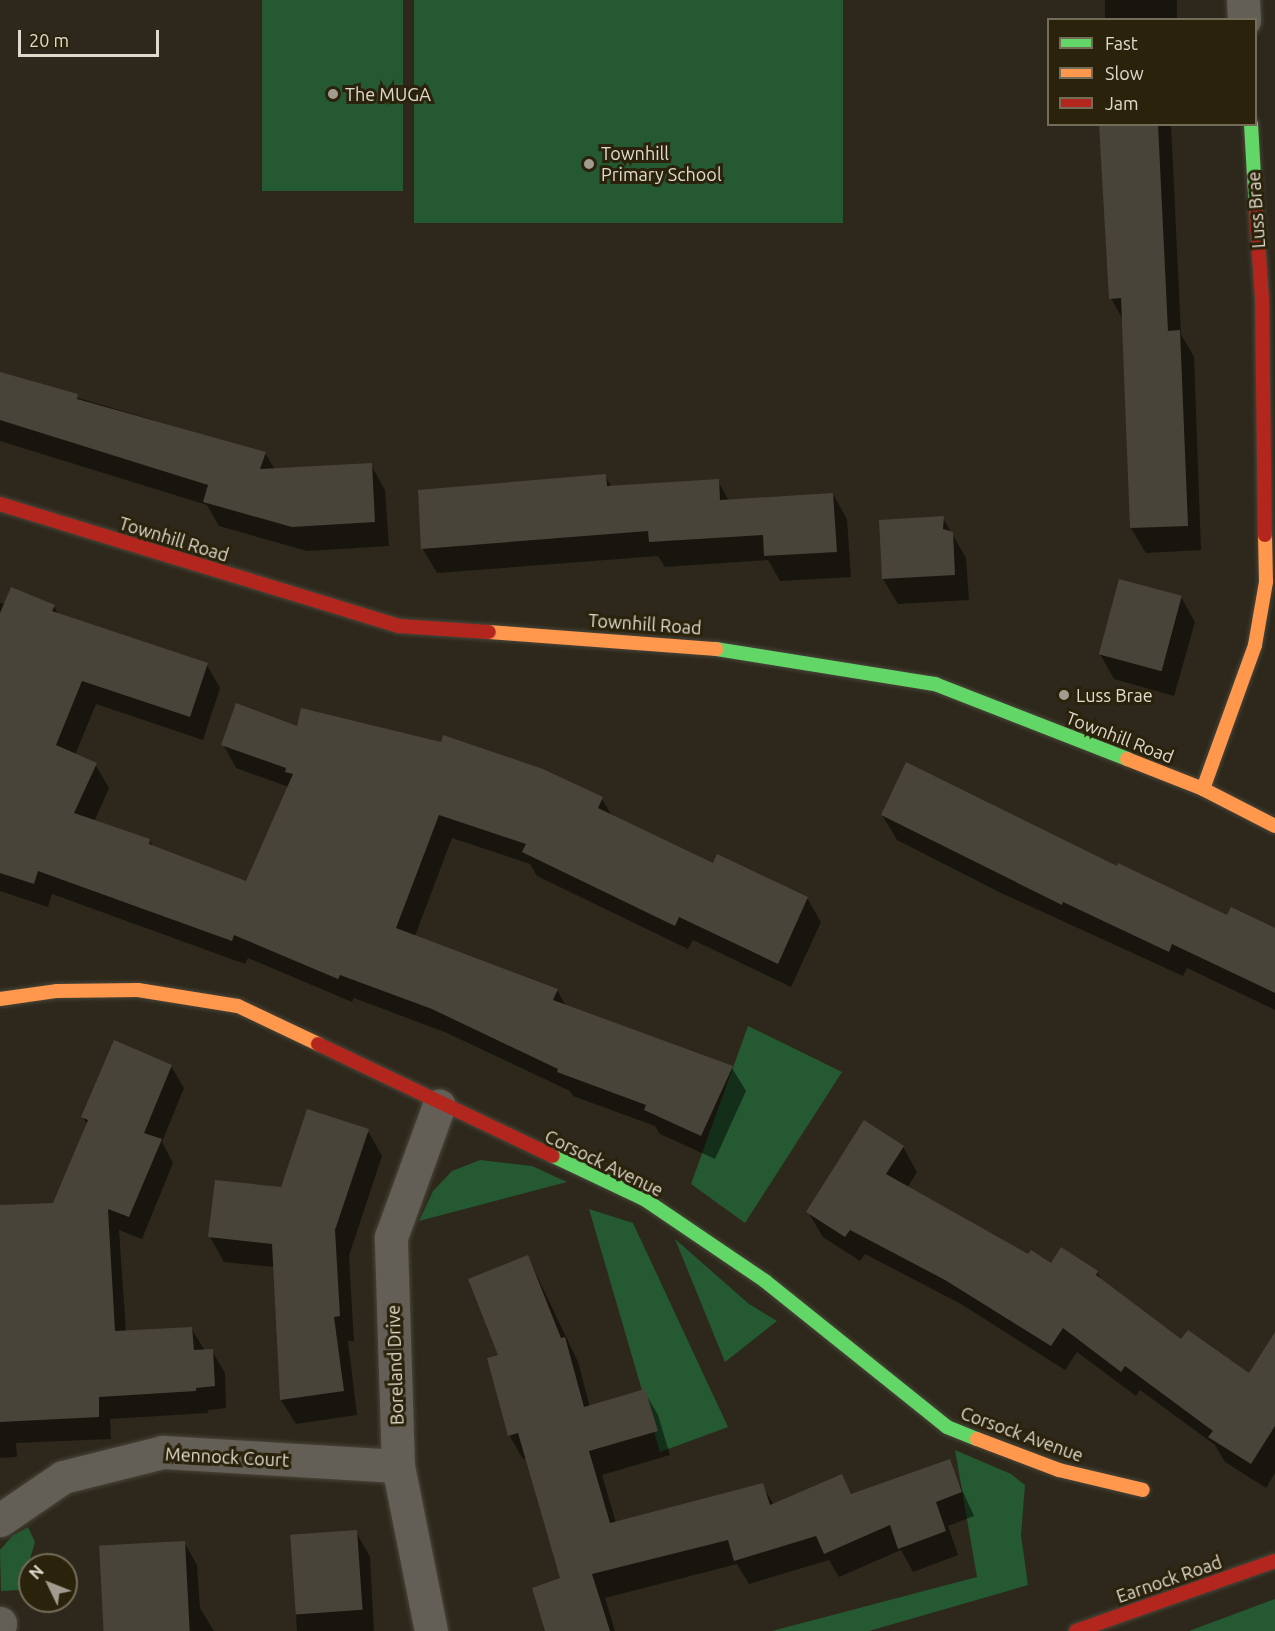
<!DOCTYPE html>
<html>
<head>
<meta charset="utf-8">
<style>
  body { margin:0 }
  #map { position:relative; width:1275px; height:1631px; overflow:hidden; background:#2d281b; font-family:Ubuntu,sans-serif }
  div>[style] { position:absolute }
  .green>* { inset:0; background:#245931; transform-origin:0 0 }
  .shadow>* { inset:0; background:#0007; transform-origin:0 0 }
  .building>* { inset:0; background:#484439; transform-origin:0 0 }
  .roads { filter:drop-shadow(0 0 2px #49453a) drop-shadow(0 0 2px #49453a) }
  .street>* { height:33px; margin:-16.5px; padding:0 16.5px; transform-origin:16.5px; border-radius:16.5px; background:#635f56 }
  .fast>* { height:14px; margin:-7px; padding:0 7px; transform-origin:7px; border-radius:7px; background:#63d668 }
  .slow>* { height:14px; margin:-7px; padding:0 7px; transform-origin:7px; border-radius:7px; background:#ff974d }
  .jam>* { height:14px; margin:-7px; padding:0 7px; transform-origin:7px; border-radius:7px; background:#b3261e }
  .dots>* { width:16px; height:16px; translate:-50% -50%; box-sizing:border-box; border:3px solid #2a220a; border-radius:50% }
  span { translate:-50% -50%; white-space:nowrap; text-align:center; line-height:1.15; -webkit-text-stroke:6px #2a220a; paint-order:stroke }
  .poi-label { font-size:18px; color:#e0dacd }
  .left { translate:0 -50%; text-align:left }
  .street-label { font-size:18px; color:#e0dacd }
  .legend { position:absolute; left:1047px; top:18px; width:210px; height:108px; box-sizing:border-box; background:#2a220a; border:2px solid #736c58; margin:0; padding:8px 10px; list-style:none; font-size:18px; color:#e0dacd }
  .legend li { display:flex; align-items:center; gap:12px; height:30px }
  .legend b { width:30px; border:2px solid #736c58 }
  .north { position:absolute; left:18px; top:1553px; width:60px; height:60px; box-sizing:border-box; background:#2a220a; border:2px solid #736c58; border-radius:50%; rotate:313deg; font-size:16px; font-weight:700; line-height:24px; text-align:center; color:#e0dacd }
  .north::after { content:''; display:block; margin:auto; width:21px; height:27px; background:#a19c8f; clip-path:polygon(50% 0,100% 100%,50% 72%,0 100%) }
  .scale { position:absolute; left:18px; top:30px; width:141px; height:27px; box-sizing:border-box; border:3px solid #e0dacd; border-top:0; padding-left:8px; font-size:18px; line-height:21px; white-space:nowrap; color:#e0dacd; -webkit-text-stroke:4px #2a220a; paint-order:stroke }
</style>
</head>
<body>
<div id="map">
  <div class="green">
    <div style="left:262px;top:0;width:141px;height:191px"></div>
    <div style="left:414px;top:0;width:429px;height:223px"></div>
    <div style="clip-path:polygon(748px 1026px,842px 1072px,745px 1223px,691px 1184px)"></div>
    <div style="clip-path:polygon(480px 1160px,532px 1166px,567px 1182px,419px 1221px,433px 1191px,452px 1171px)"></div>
    <div style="clip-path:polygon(589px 1209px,633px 1223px,728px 1427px,660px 1452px)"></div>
    <div style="clip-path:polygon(675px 1239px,749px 1304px,777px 1321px,725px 1362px)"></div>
    <div style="clip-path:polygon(955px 1450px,1011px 1474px,1025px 1485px,1021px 1535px,1028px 1585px,869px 1631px,772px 1631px,977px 1577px)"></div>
    <div style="clip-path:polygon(28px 1527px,35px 1542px,21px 1590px,1px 1591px,0 1550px,12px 1536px)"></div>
    <div style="clip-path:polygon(1275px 1599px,1275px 1631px,1189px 1631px)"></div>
  </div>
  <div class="shadow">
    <div style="left:1105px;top:0;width:72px;height:20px"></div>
    <div style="clip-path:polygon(1101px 124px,1171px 124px,1181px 334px,1194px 357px,1201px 550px,1146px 553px,1131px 528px,1123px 320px,1111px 298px)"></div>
    <div style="clip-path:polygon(0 375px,265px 453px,275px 470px,371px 465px,385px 490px,389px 546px,307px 551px,219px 526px,207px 505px,0 441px)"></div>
    <div style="clip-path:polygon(605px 476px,612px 487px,718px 481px,729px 501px,833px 494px,847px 519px,851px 577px,780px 581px,768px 560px,665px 567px,658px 556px,437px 573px,422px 548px)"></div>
    <div style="clip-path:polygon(943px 518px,966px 558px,969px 600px,898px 604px,883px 579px)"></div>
    <div style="clip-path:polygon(1181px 597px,1195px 622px,1174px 696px,1114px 679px,1100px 654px)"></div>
    <div style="clip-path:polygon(0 603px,54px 606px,58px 614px,207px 665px,220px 688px,203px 740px,96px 704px,75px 755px,95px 764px,109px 788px,94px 822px,149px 840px,154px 848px,247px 883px,289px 787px,236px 768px,223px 744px,298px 728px,602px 799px,612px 816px,713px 865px,807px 898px,821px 922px,791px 987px,693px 940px,688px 949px,537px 876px,530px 864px,452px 838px,415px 936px,557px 990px,566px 1006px,732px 1068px,746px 1091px,715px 1159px,660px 1134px,655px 1126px,573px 1096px,570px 1091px,447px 1033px,354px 998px,352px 1002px,248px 958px,245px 964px,52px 894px,48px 907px,0 891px)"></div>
    <div style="clip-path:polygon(882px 815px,1118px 868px,1228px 917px,1275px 929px,1275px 1010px,1187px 968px,1183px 976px,1001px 893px,897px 840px)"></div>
    <div style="clip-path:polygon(171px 1066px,184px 1088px,162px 1142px,173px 1163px,142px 1239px,119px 1230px,126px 1332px,191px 1328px,205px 1351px,212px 1351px,225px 1373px,226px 1408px,208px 1410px,208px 1413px,110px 1419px,111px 1439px,16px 1443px,17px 1457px,0 1458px,0 1206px,54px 1205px,87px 1125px,83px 1117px)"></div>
    <div style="clip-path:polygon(368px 1131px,382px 1156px,349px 1256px,354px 1341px,348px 1341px,357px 1415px,296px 1424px,281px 1400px,275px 1267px,224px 1262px,210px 1237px)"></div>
    <div style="clip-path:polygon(903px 1147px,917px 1172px,907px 1188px,1029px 1256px,1051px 1265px,1097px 1272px,1102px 1281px,1182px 1342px,1275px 1400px,1275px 1473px,1266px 1488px,1225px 1462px,1215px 1445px,1140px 1390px,1136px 1396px,1077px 1352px,1065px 1370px,961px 1304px,865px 1254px,860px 1261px,823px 1237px,808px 1212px)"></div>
    <div style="clip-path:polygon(528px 1257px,578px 1362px,590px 1407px,644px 1391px,658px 1415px,670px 1455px,602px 1475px,616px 1523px,762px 1485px,774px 1505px,841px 1476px,852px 1495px,949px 1461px,974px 1516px,948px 1526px,958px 1555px,913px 1572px,901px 1550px,839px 1577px,829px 1560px,749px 1584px,737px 1564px,605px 1598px,615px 1631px,547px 1631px,562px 1579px,526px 1458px,523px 1459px,509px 1435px,500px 1356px)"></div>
    <div style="clip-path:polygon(356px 1532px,370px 1557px,374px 1631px,297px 1631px,291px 1536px)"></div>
    <div style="clip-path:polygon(184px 1542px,197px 1565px,200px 1608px,214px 1631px,105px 1631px)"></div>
  </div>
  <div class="building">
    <div style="clip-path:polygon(1099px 124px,1158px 124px,1168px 331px,1180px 330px,1188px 526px,1130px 528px,1121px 298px,1109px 299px)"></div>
    <div style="clip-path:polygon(0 372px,78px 394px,77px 399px,266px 452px,260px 469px,372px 463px,375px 522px,292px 527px,203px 502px,208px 485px,0 420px)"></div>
    <div style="clip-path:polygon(606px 474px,607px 486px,719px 479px,720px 500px,833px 493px,837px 552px,764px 556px,763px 535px,649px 542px,648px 531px,421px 549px,418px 490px)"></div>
    <div style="clip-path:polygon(944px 516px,943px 529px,953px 532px,955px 575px,882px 579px,879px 520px)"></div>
    <div style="left:1119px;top:579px;width:65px;height:78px;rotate:15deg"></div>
    <div style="clip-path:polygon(11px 587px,55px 605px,52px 611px,208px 663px,190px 717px,82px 681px,56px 745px,97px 763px,74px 813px,150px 839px,149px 844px,246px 881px,293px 774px,285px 772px,286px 768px,221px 745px,236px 703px,297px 726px,301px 708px,441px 742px,443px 735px,543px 769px,603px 797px,598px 808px,713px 863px,717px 854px,808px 897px,778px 964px,679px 917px,675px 926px,522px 852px,526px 844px,439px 815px,396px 928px,558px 989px,553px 1000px,733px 1066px,701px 1136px,644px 1110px,646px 1105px,557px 1072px,558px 1069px,432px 1009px,340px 975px,338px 979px,234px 935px,232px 941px,38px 871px,34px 884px,0 873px,0 613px)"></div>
    <div style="clip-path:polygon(906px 762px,1117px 866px,1118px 863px,1227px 915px,1231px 907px,1275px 928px,1275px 993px,1172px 944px,1169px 952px,1063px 902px,1062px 905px,881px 815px)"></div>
    <div style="clip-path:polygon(114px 1040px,172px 1065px,144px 1133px,162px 1139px,129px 1217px,108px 1209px,115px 1331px,192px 1327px,194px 1350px,213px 1349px,215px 1386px,196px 1388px,196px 1391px,99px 1397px,99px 1417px,0 1422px,0 1205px,53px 1203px,88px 1120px,81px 1117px)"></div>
    <div style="clip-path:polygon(307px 1109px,369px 1129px,335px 1230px,340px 1316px,334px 1317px,344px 1391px,280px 1400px,272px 1244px,208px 1237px,215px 1180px,281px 1187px)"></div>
    <div style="clip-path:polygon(864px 1120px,904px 1146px,886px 1174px,1028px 1254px,1031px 1250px,1051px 1263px,1061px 1247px,1098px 1271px,1096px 1275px,1181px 1339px,1188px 1330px,1249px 1373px,1275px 1332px,1275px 1426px,1251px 1464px,1208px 1437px,1213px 1431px,1125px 1366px,1121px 1372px,1063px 1328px,1051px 1346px,945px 1280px,850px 1230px,845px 1237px,806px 1212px)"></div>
    <div style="clip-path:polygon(528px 1255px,561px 1338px,565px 1337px,584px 1407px,645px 1389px,658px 1431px,589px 1451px,610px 1523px,763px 1483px,770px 1505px,842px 1474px,851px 1494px,950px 1459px,962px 1492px,936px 1502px,946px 1531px,898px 1549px,890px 1525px,824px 1554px,816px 1536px,734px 1561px,728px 1540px,592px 1574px,610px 1631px,545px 1631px,532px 1588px,560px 1578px,518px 1433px,508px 1436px,487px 1358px,498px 1355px,468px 1279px)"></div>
    <div style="left:357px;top:1530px;width:80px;height:67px;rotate:86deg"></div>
    <div style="left:185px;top:1541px;width:90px;height:86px;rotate:87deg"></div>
  </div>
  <div class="roads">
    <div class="street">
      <div style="left:1243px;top:0;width:20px;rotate:87deg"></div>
      <div style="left:0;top:1520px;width:76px;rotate:-34.3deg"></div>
      <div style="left:63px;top:1477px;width:103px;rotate:-14deg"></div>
      <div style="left:163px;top:1452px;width:235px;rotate:3.4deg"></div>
      <div style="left:0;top:1623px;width:1px;rotate:90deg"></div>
      <div style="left:431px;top:1631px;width:168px;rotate:-101.3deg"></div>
      <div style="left:398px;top:1466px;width:229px;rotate:-91.8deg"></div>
      <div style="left:391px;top:1237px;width:140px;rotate:-70deg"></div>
    </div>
    <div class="fast">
      <div style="left:1251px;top:124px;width:87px;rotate:86.7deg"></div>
      <div style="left:716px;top:649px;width:222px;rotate:9.1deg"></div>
      <div style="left:935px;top:684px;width:206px;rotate:21.3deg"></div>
      <div style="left:553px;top:1156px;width:101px;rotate:25.3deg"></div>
      <div style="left:644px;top:1199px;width:146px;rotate:34.1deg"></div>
      <div style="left:765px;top:1281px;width:233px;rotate:38.7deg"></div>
      <div style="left:947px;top:1427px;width:32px;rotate:22deg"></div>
    </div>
    <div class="slow">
      <div style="left:489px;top:632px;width:228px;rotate:4.3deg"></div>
      <div style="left:1127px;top:759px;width:82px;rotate:21.5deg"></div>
      <div style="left:1203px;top:789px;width:81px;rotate:27.2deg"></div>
      <div style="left:1203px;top:789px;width:153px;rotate:-70.1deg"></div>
      <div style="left:1255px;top:645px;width:64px;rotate:-80.1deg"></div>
      <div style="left:1266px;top:582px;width:47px;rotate:-91.2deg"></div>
      <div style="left:0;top:999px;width:58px;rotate:-8deg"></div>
      <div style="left:57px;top:991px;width:81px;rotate:-0.7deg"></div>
      <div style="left:138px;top:990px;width:101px;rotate:9.1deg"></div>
      <div style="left:238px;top:1006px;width:89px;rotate:25.4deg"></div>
      <div style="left:977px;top:1439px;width:88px;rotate:20.7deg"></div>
      <div style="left:1059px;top:1470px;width:86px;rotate:13.4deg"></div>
    </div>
    <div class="jam">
      <div style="left:1256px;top:211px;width:87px;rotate:86.1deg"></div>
      <div style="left:1262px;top:298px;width:237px;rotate:89.3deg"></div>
      <div style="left:0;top:504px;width:417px;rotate:17deg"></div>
      <div style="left:399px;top:626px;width:90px;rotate:3.8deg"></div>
      <div style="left:318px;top:1044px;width:260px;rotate:25.5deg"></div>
      <div style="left:1076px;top:1631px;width:211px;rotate:-19.4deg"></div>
    </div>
  </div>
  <div class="dots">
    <div style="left:333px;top:94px;background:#a19c8f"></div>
    <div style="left:589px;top:164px;background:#a19c8f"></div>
    <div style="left:1064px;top:695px;background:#a19c8f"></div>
  </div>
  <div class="poi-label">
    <span class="left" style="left:345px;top:94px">The MUGA</span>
    <span class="left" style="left:601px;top:164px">Townhill<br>Primary School</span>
    <span class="left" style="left:1076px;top:695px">Luss Brae</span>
  </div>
  <div class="street-label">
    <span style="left:1256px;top:210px;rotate:-94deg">Luss Brae</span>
    <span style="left:174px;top:539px;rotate:17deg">Townhill Road</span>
    <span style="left:645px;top:624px;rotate:4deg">Townhill Road</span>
    <span style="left:1120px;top:737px;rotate:21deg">Townhill Road</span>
    <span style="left:604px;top:1163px;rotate:26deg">Corsock Avenue</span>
    <span style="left:395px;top:1365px;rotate:-92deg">Boreland Drive</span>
    <span style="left:1022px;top:1434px;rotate:20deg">Corsock Avenue</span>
    <span style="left:227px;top:1457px;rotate:3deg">Mennock Court</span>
    <span style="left:1169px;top:1579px;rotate:-19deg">Earnock Road</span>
  </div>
  <ul class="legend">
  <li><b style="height:8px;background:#63d668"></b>Fast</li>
  <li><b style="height:8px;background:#ff974d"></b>Slow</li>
  <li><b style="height:8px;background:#b3261e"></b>Jam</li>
  </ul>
  <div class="north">N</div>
  <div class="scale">20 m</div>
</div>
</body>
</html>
